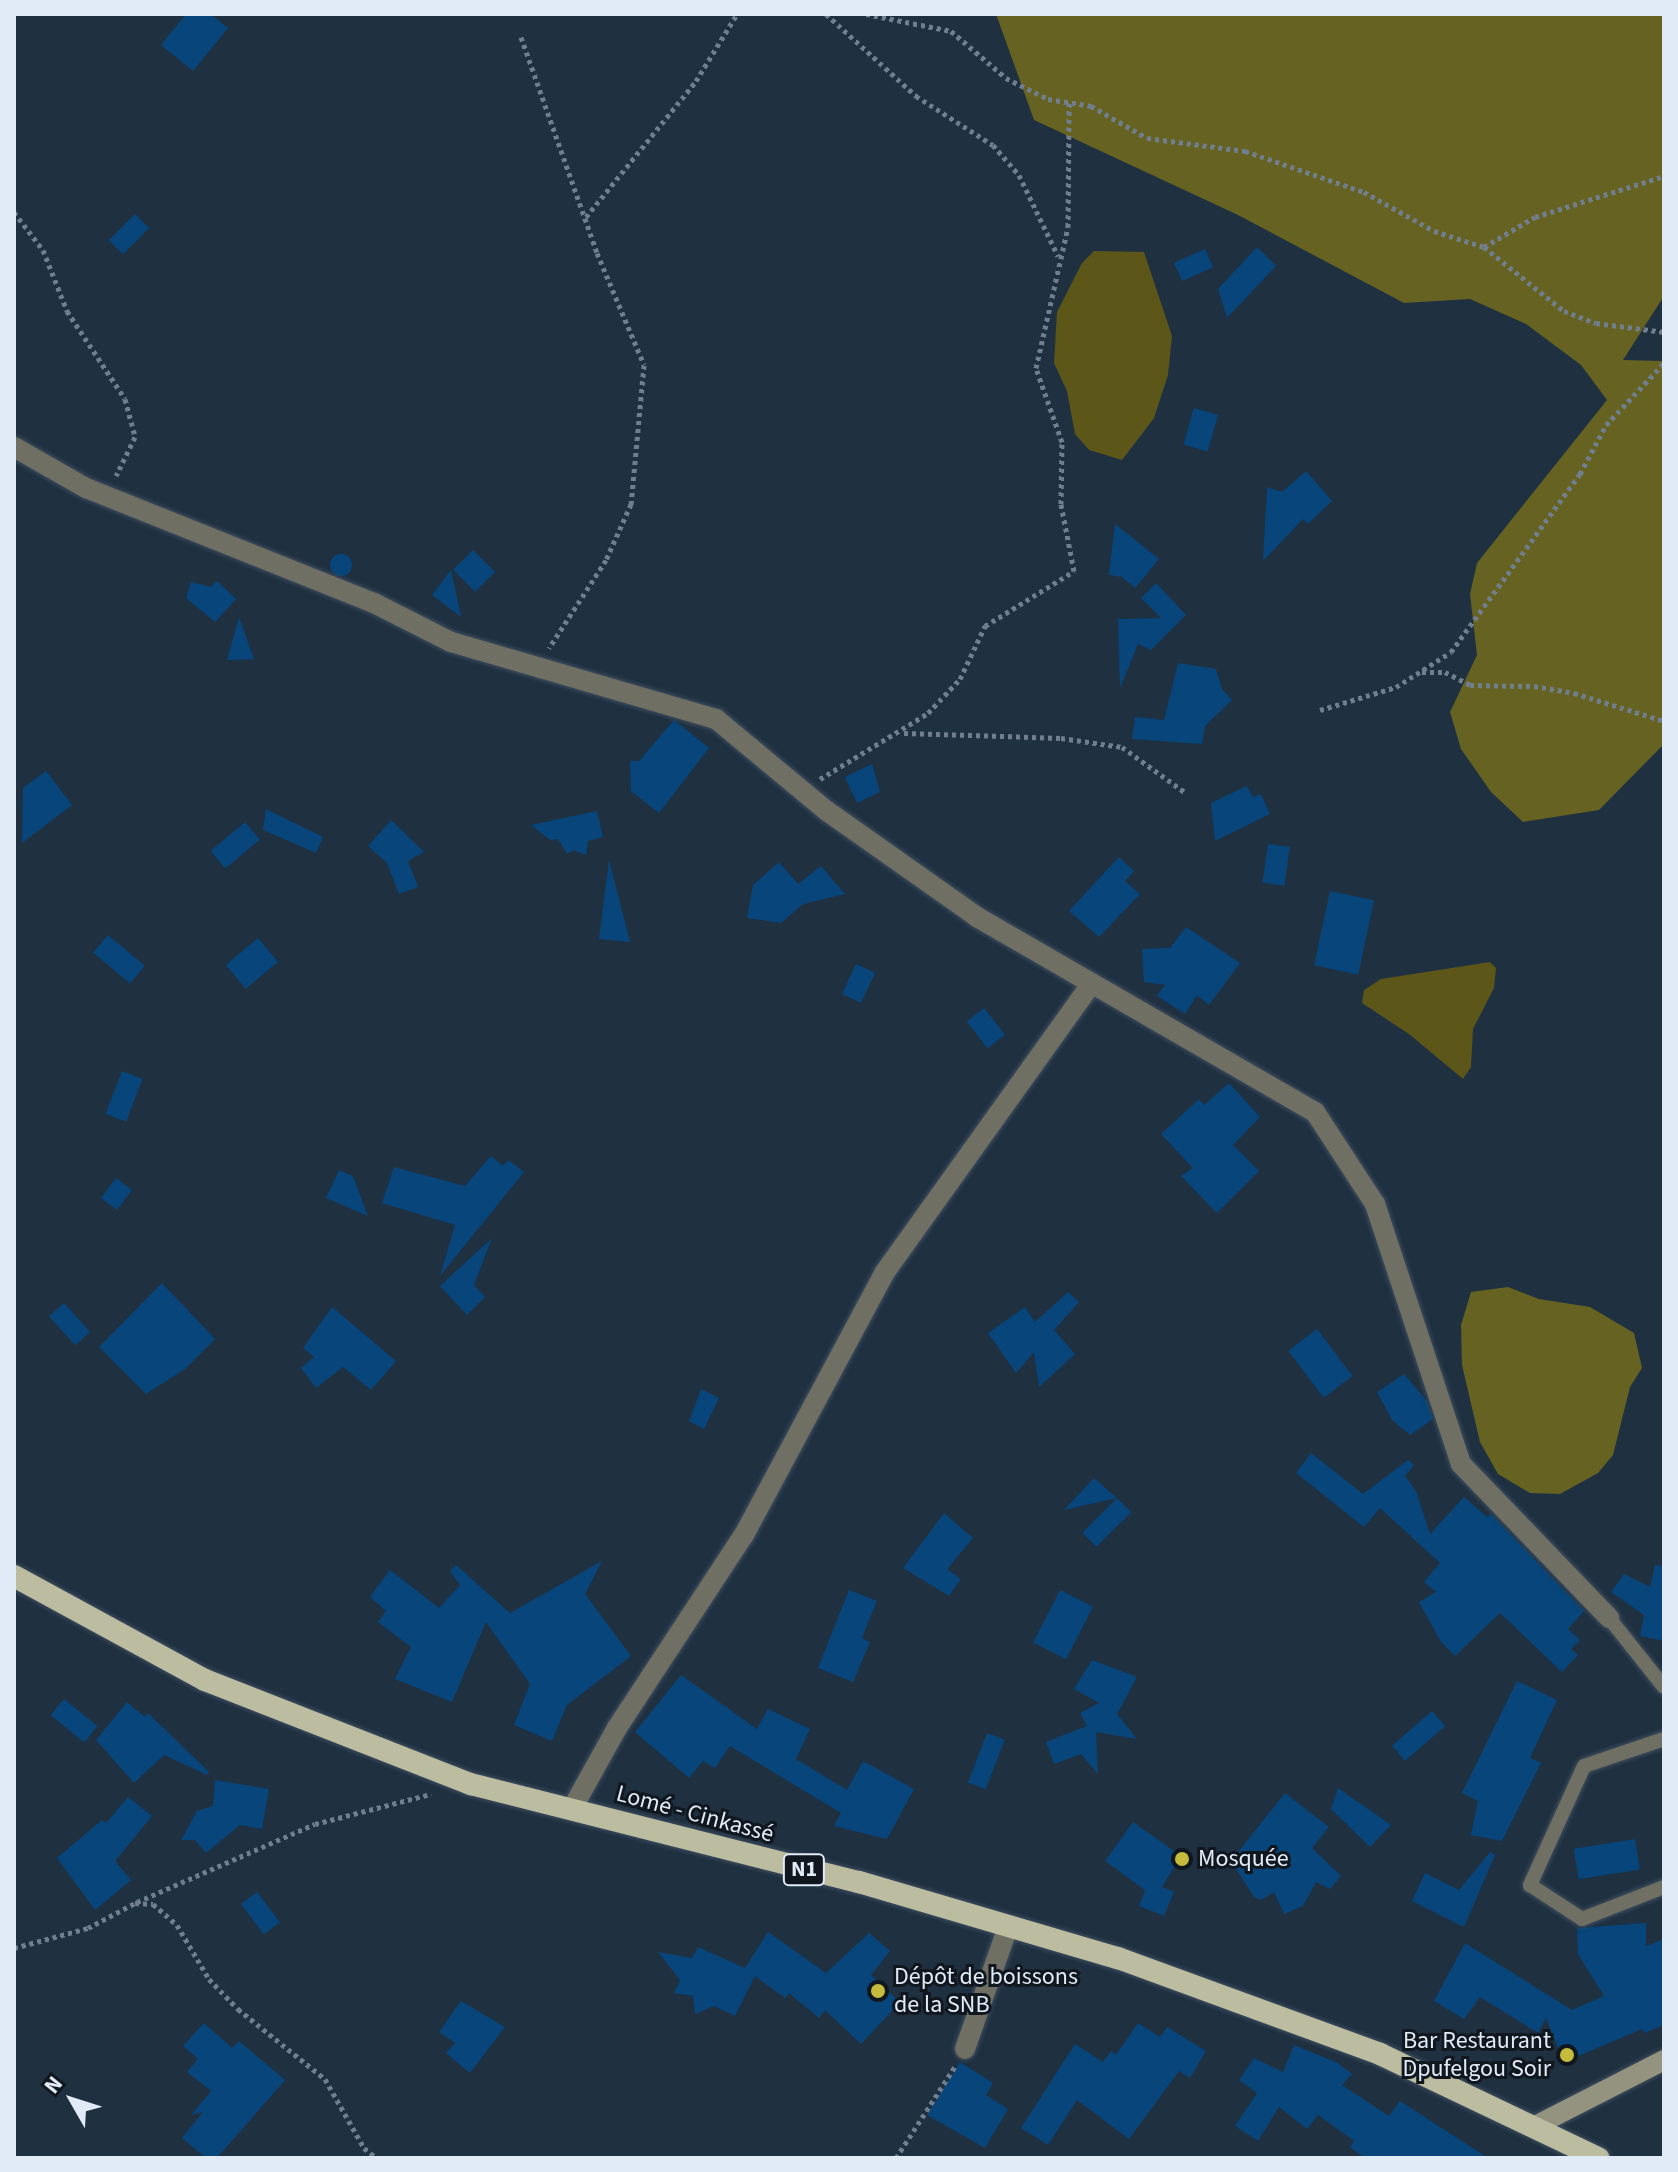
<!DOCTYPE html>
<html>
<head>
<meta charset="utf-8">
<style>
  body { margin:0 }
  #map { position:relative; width:1678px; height:2172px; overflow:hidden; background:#1f3041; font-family:"Source Sans 3",sans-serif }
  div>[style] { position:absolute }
  .green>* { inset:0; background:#5c5718 }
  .forest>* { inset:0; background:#666221 }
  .building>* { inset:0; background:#07457a; transform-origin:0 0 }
  .round { border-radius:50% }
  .path>* { height:5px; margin-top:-2.5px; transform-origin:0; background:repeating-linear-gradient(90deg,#707e8d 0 4px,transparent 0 8px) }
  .roads { filter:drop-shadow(0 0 2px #3e4e5e) drop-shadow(0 0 2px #3e4e5e) }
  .service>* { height:14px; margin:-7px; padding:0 7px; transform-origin:7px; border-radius:7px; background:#6f6f63 }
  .minor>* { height:20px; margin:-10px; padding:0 10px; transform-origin:10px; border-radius:10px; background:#6f6f63 }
  .secondary>* { height:20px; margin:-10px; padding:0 10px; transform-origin:10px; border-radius:10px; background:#949380 }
  .trunk>* { height:22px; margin:-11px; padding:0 11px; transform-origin:11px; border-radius:11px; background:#bcbca1 }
  .dots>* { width:22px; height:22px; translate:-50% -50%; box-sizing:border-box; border:4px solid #10171f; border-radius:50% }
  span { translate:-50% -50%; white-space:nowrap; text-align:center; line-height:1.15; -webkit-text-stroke:6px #10171f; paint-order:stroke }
  .shield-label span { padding:2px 6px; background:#10171f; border:2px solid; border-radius:6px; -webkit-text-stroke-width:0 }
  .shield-label { font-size:22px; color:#e1ebf7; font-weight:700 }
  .street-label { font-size:24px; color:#e1ebf7 }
  .poi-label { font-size:24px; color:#e1ebf7 }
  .left { translate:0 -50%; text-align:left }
  .right { translate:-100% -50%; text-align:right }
  .frame { position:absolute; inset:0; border:16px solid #e1ebf7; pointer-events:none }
  .north { position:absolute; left:32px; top:2060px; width:80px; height:80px; -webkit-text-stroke:6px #10171f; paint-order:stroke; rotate:309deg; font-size:22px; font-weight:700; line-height:32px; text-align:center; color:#e1ebf7 }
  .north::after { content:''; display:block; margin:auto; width:28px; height:36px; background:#e1ebf7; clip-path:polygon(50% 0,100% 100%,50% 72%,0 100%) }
</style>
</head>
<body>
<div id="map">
  <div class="green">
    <div style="clip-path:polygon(1094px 251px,1144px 252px,1172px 336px,1168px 375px,1154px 418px,1122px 460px,1089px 450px,1075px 434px,1067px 391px,1054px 363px,1057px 312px,1082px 263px)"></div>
    <div style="clip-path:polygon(1490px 962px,1496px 968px,1494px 988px,1473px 1029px,1471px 1067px,1463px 1079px,1409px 1034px,1362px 1003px,1364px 990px,1381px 979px)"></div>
  </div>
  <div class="forest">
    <div style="clip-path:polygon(996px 14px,1664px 14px,1664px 296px,1623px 360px,1664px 361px,1664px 744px,1599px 810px,1523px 822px,1491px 792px,1461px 749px,1450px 712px,1477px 655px,1470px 594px,1477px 563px,1607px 400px,1581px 365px,1526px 324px,1470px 299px,1404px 303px,1238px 215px,1034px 120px)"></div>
    <div style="clip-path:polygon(1508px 1287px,1539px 1299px,1590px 1307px,1634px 1333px,1642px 1368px,1630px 1387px,1613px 1455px,1598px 1473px,1560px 1494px,1530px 1493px,1498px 1474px,1480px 1442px,1462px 1365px,1461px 1325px,1471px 1292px)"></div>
  </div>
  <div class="building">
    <div style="clip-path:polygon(186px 14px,210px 14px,228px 28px,193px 71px,161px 45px)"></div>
    <div style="left:135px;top:214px;width:20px;height:37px;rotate:45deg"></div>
    <div style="clip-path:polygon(1257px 247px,1276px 266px,1227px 318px,1218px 289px)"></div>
    <div style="left:1205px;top:249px;width:20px;height:34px;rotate:66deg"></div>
    <div style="left:1194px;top:408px;width:25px;height:38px;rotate:16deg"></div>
    <div style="clip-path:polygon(1306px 471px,1332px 501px,1308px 524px,1303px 519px,1263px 561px,1267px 487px,1282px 492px)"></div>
    <div style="clip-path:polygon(1115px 524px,1159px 559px,1135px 588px,1122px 577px,1109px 575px)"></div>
    <div style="left:473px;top:550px;width:31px;height:28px;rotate:45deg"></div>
    <div class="round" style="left:330px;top:554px;width:22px;height:22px"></div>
    <div style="clip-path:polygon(451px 570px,461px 617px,432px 595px)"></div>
    <div style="clip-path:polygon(217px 581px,236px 599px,215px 622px,186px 598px,191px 582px,211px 587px)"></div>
    <div style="clip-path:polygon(1156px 583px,1186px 615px,1151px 650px,1138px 644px,1120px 688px,1118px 619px,1161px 618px,1141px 598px)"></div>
    <div style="clip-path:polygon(239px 617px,254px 659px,227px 660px)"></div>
    <div style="clip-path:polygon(1178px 663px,1216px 669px,1222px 689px,1232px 700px,1205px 726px,1202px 744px,1132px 739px,1135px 717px,1164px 720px)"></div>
    <div style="clip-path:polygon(674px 720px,709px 748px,659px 813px,631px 791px,630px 761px,639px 761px)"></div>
    <div style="clip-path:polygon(872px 764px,880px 792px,857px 803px,845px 777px)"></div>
    <div style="clip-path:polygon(46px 771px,72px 805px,22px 843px,23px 788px)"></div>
    <div style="clip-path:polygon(1247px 786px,1253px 797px,1261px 794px,1270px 814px,1215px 841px,1211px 803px)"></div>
    <div style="clip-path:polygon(266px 809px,323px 837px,316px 853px,263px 830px)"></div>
    <div style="clip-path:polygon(597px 811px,603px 837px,588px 841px,586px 855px,573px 850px,567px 854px,558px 839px,550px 840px,531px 825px)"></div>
    <div style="clip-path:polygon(391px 820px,424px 852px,408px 861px,418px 887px,399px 894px,387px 863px,368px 846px)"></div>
    <div style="left:245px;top:822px;width:23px;height:45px;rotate:50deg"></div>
    <div style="left:1268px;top:844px;width:22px;height:39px;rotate:8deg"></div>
    <div style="clip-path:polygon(1119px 857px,1134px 871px,1125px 881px,1140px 894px,1099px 937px,1069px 911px)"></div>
    <div style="clip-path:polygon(609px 860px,630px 942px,599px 939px)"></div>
    <div style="clip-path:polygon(779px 862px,798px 884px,821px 866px,845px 894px,803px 904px,781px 923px,747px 918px,753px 885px)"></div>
    <div style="left:1330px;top:891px;width:45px;height:76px;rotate:12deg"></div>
    <div style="clip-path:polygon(1186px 927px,1240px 963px,1209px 1005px,1197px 995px,1185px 1014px,1157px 996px,1165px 985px,1144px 982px,1142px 949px,1170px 948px)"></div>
    <div style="left:108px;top:935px;width:48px;height:23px;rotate:40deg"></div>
    <div style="left:258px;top:938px;width:31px;height:42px;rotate:50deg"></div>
    <div style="left:856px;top:964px;width:21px;height:33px;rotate:25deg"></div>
    <div style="left:984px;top:1008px;width:34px;height:22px;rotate:52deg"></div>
    <div style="left:122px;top:1071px;width:22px;height:46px;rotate:21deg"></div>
    <div style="clip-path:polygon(1229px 1083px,1260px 1117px,1233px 1145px,1259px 1171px,1217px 1213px,1181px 1176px,1193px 1168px,1161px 1134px,1199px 1099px,1204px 1105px)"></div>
    <div style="clip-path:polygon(491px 1156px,503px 1166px,508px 1160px,524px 1172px,440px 1276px,455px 1225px,382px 1203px,394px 1167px,465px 1186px)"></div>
    <div style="clip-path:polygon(339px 1170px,353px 1176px,368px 1216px,326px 1198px)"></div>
    <div style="left:116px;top:1178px;width:20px;height:25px;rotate:37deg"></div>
    <div style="clip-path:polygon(492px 1238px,474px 1285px,485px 1297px,467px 1315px,440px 1286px)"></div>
    <div style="clip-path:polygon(162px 1283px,215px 1339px,185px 1369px,146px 1394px,99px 1347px)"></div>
    <div style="clip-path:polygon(1068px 1292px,1079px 1302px,1054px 1330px,1075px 1354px,1039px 1387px,1034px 1352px,1016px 1373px,988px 1333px,1025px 1307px,1035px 1322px)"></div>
    <div style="left:64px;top:1303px;width:39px;height:20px;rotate:48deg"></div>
    <div style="clip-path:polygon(332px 1307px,396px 1361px,371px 1390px,343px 1367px,316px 1388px,301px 1368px,314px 1357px,303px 1348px)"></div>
    <div style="left:1317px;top:1329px;width:59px;height:36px;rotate:53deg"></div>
    <div style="clip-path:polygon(1404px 1374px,1427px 1401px,1433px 1419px,1410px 1435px,1392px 1420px,1377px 1392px)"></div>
    <div style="clip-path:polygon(701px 1389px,719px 1398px,704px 1429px,689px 1421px)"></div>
    <div style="clip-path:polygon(1311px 1453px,1363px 1494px,1408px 1460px,1414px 1465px,1405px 1476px,1416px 1491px,1430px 1534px,1464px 1497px,1487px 1517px,1491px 1514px,1584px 1611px,1568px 1629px,1580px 1640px,1571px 1649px,1578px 1655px,1562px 1672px,1500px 1613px,1455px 1656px,1441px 1642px,1419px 1602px,1436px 1592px,1424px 1582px,1440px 1563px,1380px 1508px,1364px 1527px,1296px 1473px)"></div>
    <div style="clip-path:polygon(1094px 1478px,1117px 1498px,1064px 1510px)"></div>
    <div style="left:1117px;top:1498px;width:20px;height:49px;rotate:45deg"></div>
    <div style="clip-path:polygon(944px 1513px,973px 1538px,947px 1569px,961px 1579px,949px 1596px,903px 1568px)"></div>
    <div style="clip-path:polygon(602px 1561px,585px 1594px,631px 1656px,567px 1705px,552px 1741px,514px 1725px,530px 1684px,486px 1622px,452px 1702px,395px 1679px,411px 1647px,378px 1622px,386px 1611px,370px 1597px,390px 1570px,439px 1608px,460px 1585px,450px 1571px,456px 1565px,510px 1613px)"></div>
    <div style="clip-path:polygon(1655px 1565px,1664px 1566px,1664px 1641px,1640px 1636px,1644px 1615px,1611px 1592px,1624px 1574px,1650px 1587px)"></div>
    <div style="clip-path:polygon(849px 1590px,877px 1601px,862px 1638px,870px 1642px,853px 1682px,818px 1668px)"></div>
    <div style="left:1060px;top:1590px;width:37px;height:59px;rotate:27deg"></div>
    <div style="clip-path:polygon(1092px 1660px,1137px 1677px,1117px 1714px,1137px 1739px,1096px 1732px,1098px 1774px,1081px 1754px,1054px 1764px,1046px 1742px,1087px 1726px,1080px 1713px,1099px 1703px,1074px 1689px)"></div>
    <div style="clip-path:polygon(681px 1675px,757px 1729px,768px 1709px,810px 1729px,796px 1759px,847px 1790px,863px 1761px,914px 1789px,887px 1839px,834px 1826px,841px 1813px,730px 1746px,715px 1768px,703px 1761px,689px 1778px,635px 1732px)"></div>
    <div style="clip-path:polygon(1517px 1681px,1557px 1700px,1530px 1758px,1541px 1763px,1502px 1841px,1471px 1835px,1478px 1801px,1462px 1793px)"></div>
    <div style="left:64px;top:1699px;width:43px;height:21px;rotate:39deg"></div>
    <div style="clip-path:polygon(127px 1702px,145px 1717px,148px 1713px,209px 1772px,207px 1775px,164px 1755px,134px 1783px,96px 1740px)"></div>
    <div style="left:1432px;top:1711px;width:20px;height:53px;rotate:49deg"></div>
    <div style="left:987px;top:1733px;width:19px;height:53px;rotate:21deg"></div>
    <div style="clip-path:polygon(215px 1780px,269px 1789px,262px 1829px,240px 1825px,206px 1853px,195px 1840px,181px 1840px,197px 1811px,213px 1806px)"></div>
    <div style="clip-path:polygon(1338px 1788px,1391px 1825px,1370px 1847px,1331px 1809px)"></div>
    <div style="clip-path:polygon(1285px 1793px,1329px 1827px,1312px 1848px,1341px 1876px,1330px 1889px,1316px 1882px,1303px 1906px,1284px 1914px,1274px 1892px,1261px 1900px,1254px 1897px,1231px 1861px)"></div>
    <div style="clip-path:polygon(128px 1797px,152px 1816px,115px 1861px,131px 1880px,95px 1910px,57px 1858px,102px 1820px,106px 1823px)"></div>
    <div style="clip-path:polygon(1133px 1822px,1181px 1856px,1162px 1887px,1174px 1892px,1164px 1916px,1139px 1906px,1145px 1890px,1105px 1861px)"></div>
    <div style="left:1635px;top:1839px;width:31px;height:62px;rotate:81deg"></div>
    <div style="clip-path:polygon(1490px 1852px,1495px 1855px,1464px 1927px,1412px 1901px,1425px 1873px,1459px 1890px)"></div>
    <div style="left:257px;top:1892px;width:38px;height:20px;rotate:53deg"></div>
    <div style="clip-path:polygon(1646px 1923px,1646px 1946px,1664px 1939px,1664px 2025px,1644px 2033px,1642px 2029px,1564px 2062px,1546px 2018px,1538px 2033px,1480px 1997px,1464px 2019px,1434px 2001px,1465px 1943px,1572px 2010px,1604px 1996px,1578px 1954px,1577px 1928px)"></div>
    <div style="clip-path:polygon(768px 1932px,826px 1973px,869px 1933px,890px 1951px,871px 1975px,900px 2002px,861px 2044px,825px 2010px,819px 2018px,789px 1993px,785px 1998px,755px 1976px,735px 2016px,714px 2006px,695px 2014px,693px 1996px,674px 1993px,680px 1980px,658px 1952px,692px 1958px,698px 1947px,745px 1968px)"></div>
    <div style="clip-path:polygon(461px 2001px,505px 2027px,470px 2073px,446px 2053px,455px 2043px,439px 2032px)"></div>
    <div style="clip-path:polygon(204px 2023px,232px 2048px,239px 2041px,285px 2080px,217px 2158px,206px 2158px,182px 2138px,203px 2112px,191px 2115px,211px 2091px,187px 2072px,198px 2059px,183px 2046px)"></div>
    <div style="clip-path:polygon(1138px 2023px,1160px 2037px,1167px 2027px,1206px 2051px,1190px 2078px,1179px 2071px,1129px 2139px,1077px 2100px,1048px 2145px,1021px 2128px,1075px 2044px,1103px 2062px,1111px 2051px,1116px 2055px)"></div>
    <div style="clip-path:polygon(1294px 2045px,1338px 2063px,1352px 2074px,1342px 2085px,1389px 2116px,1400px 2101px,1488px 2158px,1365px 2158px,1350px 2147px,1354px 2141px,1318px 2115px,1307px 2129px,1279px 2107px,1258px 2141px,1235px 2126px,1257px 2093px,1239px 2080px,1254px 2058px,1283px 2072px)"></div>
    <div style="clip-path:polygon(960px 2062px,993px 2083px,986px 2095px,1008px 2109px,985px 2148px,927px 2115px)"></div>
  </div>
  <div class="path">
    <div style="left:826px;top:14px;width:122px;rotate:42.3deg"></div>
    <div style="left:916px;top:96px;width:91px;rotate:32.5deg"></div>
    <div style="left:993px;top:145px;width:40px;rotate:49deg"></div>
    <div style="left:1019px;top:175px;width:90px;rotate:64.3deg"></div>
    <div style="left:866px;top:14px;width:87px;rotate:11.3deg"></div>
    <div style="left:951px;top:31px;width:72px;rotate:40.5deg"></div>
    <div style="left:1006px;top:78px;width:47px;rotate:26.6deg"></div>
    <div style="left:1048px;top:99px;width:44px;rotate:9.2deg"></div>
    <div style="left:1091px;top:106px;width:64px;rotate:29.7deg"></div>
    <div style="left:1147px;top:138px;width:99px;rotate:7.6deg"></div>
    <div style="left:1245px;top:151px;width:126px;rotate:19deg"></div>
    <div style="left:1364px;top:192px;width:80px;rotate:29.1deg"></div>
    <div style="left:1434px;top:231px;width:52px;rotate:17.7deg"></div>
    <div style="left:1484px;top:247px;width:102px;rotate:38.7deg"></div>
    <div style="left:1564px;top:311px;width:34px;rotate:21deg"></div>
    <div style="left:1596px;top:323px;width:69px;rotate:7.5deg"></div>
    <div style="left:521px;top:37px;width:229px;rotate:70.6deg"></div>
    <div style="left:597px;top:253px;width:121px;rotate:67.2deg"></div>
    <div style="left:644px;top:365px;width:140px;rotate:95.3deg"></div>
    <div style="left:631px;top:504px;width:61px;rotate:114.1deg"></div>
    <div style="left:606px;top:560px;width:105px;rotate:122.9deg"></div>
    <div style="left:14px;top:212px;width:48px;rotate:52.7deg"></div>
    <div style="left:43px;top:250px;width:66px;rotate:68.5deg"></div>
    <div style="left:67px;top:311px;width:105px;rotate:56.6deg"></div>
    <div style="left:125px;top:399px;width:39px;rotate:75deg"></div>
    <div style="left:135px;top:437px;width:43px;rotate:116deg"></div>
    <div style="left:586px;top:217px;width:175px;rotate:-51deg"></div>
    <div style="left:696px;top:81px;width:79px;rotate:-58.5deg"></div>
    <div style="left:1484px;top:247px;width:59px;rotate:-30.5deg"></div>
    <div style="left:1535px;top:217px;width:135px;rotate:-17.6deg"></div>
    <div style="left:1422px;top:672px;width:23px"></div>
    <div style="left:1445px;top:672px;width:28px;rotate:27deg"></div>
    <div style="left:1470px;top:685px;width:64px;rotate:0.9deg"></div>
    <div style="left:1534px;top:686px;width:41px;rotate:9.9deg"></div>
    <div style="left:1574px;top:693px;width:94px;rotate:17.3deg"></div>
    <div style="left:1320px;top:710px;width:79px;rotate:-16.8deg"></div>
    <div style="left:1396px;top:687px;width:65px;rotate:-32.5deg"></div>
    <div style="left:1451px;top:652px;width:220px;rotate:-54.1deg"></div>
    <div style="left:1580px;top:474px;width:55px;rotate:-62deg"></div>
    <div style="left:1606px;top:425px;width:85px;rotate:-46.9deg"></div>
    <div style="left:904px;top:733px;width:157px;rotate:1.8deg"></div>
    <div style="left:1061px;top:738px;width:62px;rotate:8.4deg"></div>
    <div style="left:1122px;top:747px;width:79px;rotate:35.7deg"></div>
    <div style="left:820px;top:779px;width:127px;rotate:-31.4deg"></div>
    <div style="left:928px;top:713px;width:47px;rotate:-46.7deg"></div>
    <div style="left:960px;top:679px;width:59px;rotate:-64.7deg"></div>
    <div style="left:985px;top:626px;width:105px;rotate:-31.7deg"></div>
    <div style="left:1074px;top:571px;width:68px;rotate:-101deg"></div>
    <div style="left:1061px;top:504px;width:62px;rotate:-89.1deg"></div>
    <div style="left:1062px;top:442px;width:78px;rotate:-109.4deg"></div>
    <div style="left:1036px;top:368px;width:145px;rotate:-77.2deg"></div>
    <div style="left:1068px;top:227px;width:125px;rotate:-89.5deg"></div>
    <div style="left:137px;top:1902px;width:194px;rotate:-23.7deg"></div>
    <div style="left:315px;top:1824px;width:120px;rotate:-14.5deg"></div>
    <div style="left:14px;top:1948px;width:77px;rotate:-15.1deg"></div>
    <div style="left:88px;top:1928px;width:53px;rotate:-28deg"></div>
    <div style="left:135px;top:1903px;width:18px;rotate:3deg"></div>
    <div style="left:153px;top:1904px;width:32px;rotate:41deg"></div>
    <div style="left:177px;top:1925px;width:63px;rotate:59.3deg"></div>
    <div style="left:209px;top:1979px;width:42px;rotate:46deg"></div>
    <div style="left:238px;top:2009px;width:112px;rotate:38.8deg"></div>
    <div style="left:325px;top:2079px;width:79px;rotate:60.5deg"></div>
    <div style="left:364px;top:2148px;width:16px;rotate:38deg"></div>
    <div style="left:896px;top:2158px;width:111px;rotate:-57.2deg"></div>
  </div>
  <div class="roads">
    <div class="service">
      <div style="left:1609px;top:1618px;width:88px;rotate:51.4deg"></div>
      <div style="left:1664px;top:1739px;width:84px;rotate:161.4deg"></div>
      <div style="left:1584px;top:1766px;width:131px;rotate:114.4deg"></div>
      <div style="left:1530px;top:1885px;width:62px;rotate:33.2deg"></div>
      <div style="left:1582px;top:1919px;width:88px;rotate:-21.3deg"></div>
    </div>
    <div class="minor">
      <div style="left:14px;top:447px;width:83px;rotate:29.7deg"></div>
      <div style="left:86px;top:488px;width:310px;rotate:21.8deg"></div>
      <div style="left:374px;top:603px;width:86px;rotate:26.9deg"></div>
      <div style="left:451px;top:642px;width:276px;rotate:16.2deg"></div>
      <div style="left:716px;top:719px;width:144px;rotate:39.7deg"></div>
      <div style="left:827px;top:811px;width:184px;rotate:35.2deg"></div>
      <div style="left:977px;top:917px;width:390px;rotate:30deg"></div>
      <div style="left:1315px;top:1112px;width:110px;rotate:56.9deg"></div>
      <div style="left:1375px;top:1204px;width:274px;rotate:71.7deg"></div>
      <div style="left:1461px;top:1464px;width:214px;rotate:46.1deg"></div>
      <div style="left:573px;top:1807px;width:90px;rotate:-60.9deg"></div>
      <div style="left:617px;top:1728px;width:231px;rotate:-56.7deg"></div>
      <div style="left:744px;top:1535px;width:298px;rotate:-61.8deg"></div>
      <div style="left:885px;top:1272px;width:355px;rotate:-54.4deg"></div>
      <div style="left:965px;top:2049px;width:129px;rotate:-70.6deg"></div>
    </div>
    <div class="secondary">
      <div style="left:1537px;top:2125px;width:143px;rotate:-27.1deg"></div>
    </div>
    <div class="trunk">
      <div style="left:14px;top:1576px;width:217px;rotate:28.6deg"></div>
      <div style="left:205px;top:1680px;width:286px;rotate:21.4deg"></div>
      <div style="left:471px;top:1784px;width:400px;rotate:14.2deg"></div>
      <div style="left:859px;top:1882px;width:270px;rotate:16.4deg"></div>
      <div style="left:1118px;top:1958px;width:279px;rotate:20.1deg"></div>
      <div style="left:1380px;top:2054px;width:242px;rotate:25.5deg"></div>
    </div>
  </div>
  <div class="dots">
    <div style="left:1182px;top:1859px;background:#c5bc3d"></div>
    <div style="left:878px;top:1991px;background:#c5bc3d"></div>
    <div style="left:1567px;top:2055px;background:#c5bc3d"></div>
  </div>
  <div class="shield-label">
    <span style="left:804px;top:1870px">N1</span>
  </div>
  <div class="street-label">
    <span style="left:695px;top:1814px;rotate:15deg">Lomé - Cinkassé</span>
  </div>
  <div class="poi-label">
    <span class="left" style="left:1198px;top:1859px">Mosquée</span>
    <span class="left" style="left:894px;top:1991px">Dépôt de boissons<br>de la SNB</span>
    <span class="right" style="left:1551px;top:2055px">Bar Restaurant<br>Dpufelgou Soir</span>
  </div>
  <div class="frame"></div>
  <div class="north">N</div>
</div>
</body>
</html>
